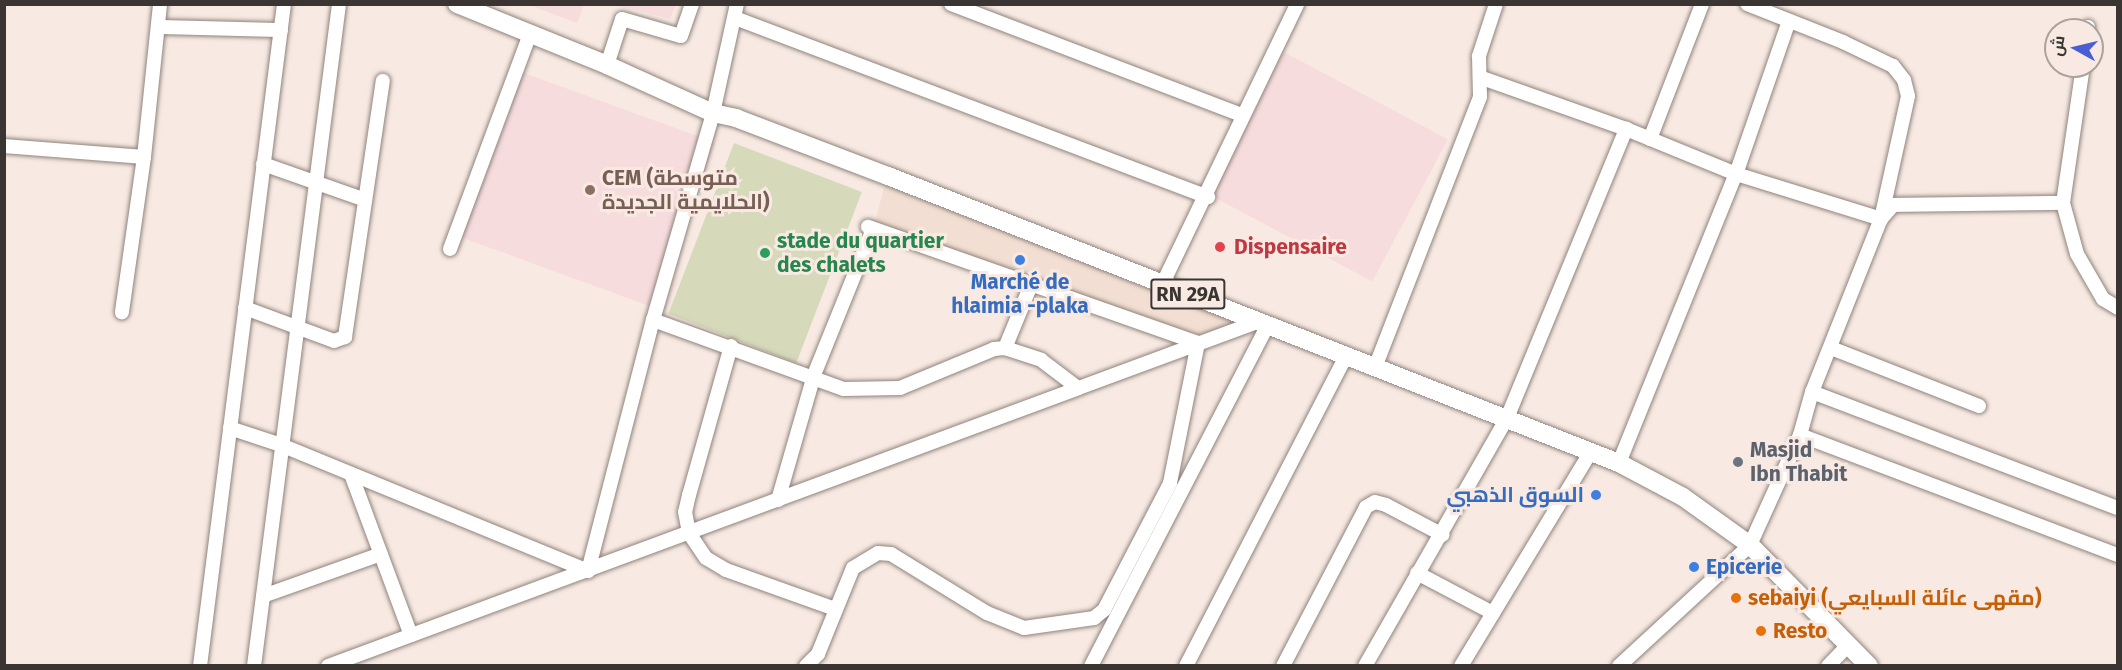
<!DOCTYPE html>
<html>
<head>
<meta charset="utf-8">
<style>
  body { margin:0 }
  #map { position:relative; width:2122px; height:670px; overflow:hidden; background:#f8eae3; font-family:"Fira Sans",Cairo,sans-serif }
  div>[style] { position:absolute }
  .built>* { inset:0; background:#f3ded3 }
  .education>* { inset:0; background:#f7dcde; transform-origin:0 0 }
  .green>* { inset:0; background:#d6d9ba; transform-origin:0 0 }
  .roads { filter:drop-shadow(0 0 2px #8f837c) drop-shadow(0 0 2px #8f837c) }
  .minor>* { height:14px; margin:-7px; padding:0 7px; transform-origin:7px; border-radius:7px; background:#fff }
  .major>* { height:18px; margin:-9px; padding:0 9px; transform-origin:9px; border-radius:9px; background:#fff }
  .dots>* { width:16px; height:16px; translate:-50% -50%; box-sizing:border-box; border:3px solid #f8eae3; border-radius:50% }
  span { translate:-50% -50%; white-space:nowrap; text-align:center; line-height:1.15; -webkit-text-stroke:6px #f8eae3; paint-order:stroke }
  .shield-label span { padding:2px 4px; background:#f8eae3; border:2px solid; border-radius:4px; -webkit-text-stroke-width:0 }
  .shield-label { font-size:20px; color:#3a3532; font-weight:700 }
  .education-label { font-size:21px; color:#785e54; font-weight:700 }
  .left { translate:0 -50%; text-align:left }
  .leisure-label { font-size:21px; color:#27864d; font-weight:700 }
  .health-label { font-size:21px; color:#be3a42; font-weight:700 }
  .shop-label { font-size:21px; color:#366cbe; font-weight:700 }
  .right { translate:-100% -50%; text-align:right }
  .worship-label { font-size:21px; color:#5b616d; font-weight:700 }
  .food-label { font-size:21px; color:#c56008; font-weight:700 }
  .frame { position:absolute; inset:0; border:6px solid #3a3532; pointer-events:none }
  .north { position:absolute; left:2044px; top:18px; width:60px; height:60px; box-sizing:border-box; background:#f8eae3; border:2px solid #aca29c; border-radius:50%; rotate:278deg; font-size:16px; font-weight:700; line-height:24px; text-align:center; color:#3a3532 }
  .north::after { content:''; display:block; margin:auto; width:21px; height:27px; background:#4a5ed3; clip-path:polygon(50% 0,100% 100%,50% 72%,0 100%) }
</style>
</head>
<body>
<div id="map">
  <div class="built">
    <div style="clip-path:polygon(885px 184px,1245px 325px,1198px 343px,873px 229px)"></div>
  </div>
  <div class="education">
    <div style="clip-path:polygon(529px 5px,584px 5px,577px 23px)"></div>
    <div style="clip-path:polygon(616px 5px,676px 4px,676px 5px,670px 19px)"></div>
    <div style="left:1282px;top:51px;width:188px;height:161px;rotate:28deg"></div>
    <div style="left:516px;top:70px;width:212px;height:176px;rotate:20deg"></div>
  </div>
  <div class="green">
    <div style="left:734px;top:143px;width:137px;height:183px;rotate:21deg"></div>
  </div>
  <div class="roads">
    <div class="minor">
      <div style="left:951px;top:4px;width:311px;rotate:20.9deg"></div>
      <div style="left:735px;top:18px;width:506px;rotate:20.73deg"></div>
      <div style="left:158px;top:27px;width:123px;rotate:1.4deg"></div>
      <div style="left:2088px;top:30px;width:3px;rotate:-90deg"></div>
      <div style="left:607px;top:65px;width:48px;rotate:-71.9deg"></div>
      <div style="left:622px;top:19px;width:61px;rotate:16.1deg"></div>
      <div style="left:681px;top:36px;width:34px;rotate:-71deg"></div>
      <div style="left:2083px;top:66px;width:138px;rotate:98.3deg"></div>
      <div style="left:2063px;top:203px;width:53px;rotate:74.6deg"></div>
      <div style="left:2077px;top:254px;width:52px;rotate:60deg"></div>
      <div style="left:2103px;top:299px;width:17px;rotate:31deg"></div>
      <div style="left:1482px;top:78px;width:153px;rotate:19.5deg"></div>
      <div style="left:1626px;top:129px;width:119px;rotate:22.2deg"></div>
      <div style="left:1736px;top:174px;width:152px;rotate:17.2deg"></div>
      <div style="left:1881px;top:219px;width:126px;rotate:-77.6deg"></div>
      <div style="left:1908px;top:96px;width:16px;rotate:-104deg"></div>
      <div style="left:1904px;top:80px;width:18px;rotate:-128deg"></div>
      <div style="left:1893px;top:66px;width:55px;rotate:-154.4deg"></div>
      <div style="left:1843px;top:42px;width:103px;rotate:-158.4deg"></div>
      <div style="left:1650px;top:139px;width:145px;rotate:-68.9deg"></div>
      <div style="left:4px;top:146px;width:140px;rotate:4.5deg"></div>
      <div style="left:144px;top:157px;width:157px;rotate:98.1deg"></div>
      <div style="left:144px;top:157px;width:154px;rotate:-84deg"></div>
      <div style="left:263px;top:164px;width:108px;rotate:19.4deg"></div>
      <div style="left:450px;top:249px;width:229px;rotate:-69.6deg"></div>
      <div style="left:1163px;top:283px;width:310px;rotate:-64.3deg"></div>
      <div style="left:245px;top:308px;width:95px;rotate:20.3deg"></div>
      <div style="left:334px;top:341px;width:12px;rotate:-20deg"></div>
      <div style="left:345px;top:337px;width:259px;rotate:-81.6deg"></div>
      <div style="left:653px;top:320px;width:216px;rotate:-73.8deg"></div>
      <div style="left:713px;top:113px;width:112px;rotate:-77.6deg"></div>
      <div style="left:731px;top:346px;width:155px;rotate:105.7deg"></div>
      <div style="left:689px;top:495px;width:17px;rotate:103deg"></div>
      <div style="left:685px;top:512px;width:21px;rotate:79deg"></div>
      <div style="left:689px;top:533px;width:30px;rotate:56deg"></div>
      <div style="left:706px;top:558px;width:23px;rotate:31deg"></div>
      <div style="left:726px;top:570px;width:116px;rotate:19.7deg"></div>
      <div style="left:1005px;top:348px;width:68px;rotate:-67.6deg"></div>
      <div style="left:1831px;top:348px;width:159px;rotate:21.4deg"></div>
      <div style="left:1376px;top:365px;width:287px;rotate:-68.8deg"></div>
      <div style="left:1480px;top:97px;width:41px;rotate:-91.4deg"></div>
      <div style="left:1479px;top:56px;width:55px;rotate:-71.9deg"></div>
      <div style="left:1812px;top:392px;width:327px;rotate:20.8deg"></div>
      <div style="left:230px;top:428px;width:54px;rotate:18.4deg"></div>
      <div style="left:281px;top:445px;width:332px;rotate:22.3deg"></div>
      <div style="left:588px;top:571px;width:259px;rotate:-75.5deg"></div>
      <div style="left:653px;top:320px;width:203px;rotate:19.9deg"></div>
      <div style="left:844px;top:389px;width:56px;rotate:-1deg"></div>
      <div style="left:900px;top:388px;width:102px;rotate:-22.5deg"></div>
      <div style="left:994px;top:349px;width:11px;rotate:-5deg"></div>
      <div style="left:1005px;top:348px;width:38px;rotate:18deg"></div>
      <div style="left:1041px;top:360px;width:46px;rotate:37.1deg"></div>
      <div style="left:1800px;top:435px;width:340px;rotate:20.7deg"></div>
      <div style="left:1619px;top:463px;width:312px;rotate:-68deg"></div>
      <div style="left:1736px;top:174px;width:162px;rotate:-70.9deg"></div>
      <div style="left:351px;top:474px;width:172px;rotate:69.6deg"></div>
      <div style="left:778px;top:500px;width:130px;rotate:-73.9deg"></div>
      <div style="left:814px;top:375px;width:157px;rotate:-68deg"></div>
      <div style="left:1417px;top:573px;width:86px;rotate:27.8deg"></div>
      <div style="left:263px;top:596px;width:125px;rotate:-19.6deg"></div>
      <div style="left:200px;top:666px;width:667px;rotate:-82.77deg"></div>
      <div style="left:254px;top:666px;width:667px;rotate:-82.68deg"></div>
      <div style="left:328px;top:666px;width:991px;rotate:-20.32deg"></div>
      <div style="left:806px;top:666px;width:17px;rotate:-45deg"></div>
      <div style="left:818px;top:654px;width:93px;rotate:-67.9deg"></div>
      <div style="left:853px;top:568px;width:29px;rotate:-31deg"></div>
      <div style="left:878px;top:553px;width:13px;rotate:4deg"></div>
      <div style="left:891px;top:554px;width:113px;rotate:31.6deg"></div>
      <div style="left:987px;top:613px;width:40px;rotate:22deg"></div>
      <div style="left:1024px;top:628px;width:71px;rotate:-8.1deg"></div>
      <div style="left:1094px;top:618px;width:13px;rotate:-39deg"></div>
      <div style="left:1104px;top:610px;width:143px;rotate:-62.5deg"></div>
      <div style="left:1170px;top:483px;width:143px;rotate:-78.7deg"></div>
      <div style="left:1198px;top:343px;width:350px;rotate:-160.6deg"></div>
      <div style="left:1091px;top:666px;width:382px;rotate:-62.6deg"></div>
      <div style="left:1186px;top:666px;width:351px;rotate:-62.7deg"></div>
      <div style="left:1283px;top:666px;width:179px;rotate:-62.4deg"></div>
      <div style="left:1366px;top:507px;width:10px;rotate:-29deg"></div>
      <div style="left:1375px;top:502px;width:11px;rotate:15deg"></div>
      <div style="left:1386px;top:505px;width:64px;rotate:27.8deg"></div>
      <div style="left:1365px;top:666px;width:286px;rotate:-60.2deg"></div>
      <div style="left:1507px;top:418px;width:313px;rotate:-67.6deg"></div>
      <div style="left:1461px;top:666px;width:251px;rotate:-58.8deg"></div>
      <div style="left:1619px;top:666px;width:178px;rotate:-42.7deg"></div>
      <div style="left:1750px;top:545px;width:121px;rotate:-65.6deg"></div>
      <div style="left:1800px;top:435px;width:45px;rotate:-74.4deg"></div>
      <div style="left:1812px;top:392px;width:186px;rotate:-68.3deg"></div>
      <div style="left:1881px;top:219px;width:18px;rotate:-49deg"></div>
      <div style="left:1893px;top:205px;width:170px;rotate:-0.7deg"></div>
      <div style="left:1828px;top:666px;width:30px;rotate:-46deg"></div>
    </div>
    <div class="major">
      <div style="left:457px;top:4px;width:162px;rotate:22.1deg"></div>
      <div style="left:607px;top:65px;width:116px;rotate:24.4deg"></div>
      <div style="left:713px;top:113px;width:24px;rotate:12deg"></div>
      <div style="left:736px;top:118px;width:163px;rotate:20.9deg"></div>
      <div style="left:888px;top:176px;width:785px;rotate:21.44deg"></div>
      <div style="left:1619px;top:463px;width:72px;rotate:28deg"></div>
      <div style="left:1683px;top:497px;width:82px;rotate:35.6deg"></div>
      <div style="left:1750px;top:545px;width:170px;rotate:45.5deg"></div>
    </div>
  </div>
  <div class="dots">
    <div style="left:590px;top:190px;background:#8d6e63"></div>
    <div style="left:1220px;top:247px;background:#e0444e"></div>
    <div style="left:765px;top:253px;background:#2e9e5b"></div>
    <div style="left:1020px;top:260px;background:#3f7fe0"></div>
    <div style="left:1738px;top:462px;background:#6b7280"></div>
    <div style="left:1596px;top:495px;background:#3f7fe0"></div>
    <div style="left:1694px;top:567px;background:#3f7fe0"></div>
    <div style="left:1736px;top:598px;background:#e8710a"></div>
    <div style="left:1761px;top:631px;background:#e8710a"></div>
  </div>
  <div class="shield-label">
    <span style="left:1188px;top:294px">RN 29A</span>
  </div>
  <div class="education-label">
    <span class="left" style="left:602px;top:190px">CEM (متوسطة<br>الحلايمية الجديدة)</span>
  </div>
  <div class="leisure-label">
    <span class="left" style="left:777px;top:253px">stade du quartier<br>des chalets</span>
  </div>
  <div class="health-label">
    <span class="left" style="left:1234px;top:247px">Dispensaire</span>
  </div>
  <div class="shop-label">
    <span style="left:1020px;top:294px">Marché de<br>hlaimia -plaka</span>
    <span class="right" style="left:1584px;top:495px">السوق الذهبي</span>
    <span class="left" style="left:1706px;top:567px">Epicerie</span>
  </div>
  <div class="worship-label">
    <span class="left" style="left:1750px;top:462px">Masjid<br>Ibn Thabit</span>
  </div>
  <div class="food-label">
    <span class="left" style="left:1748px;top:598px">sebaiyi (مقهى عائلة السبايعي)</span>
    <span class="left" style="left:1773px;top:631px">Resto</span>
  </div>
  <div class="frame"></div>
  <div class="north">ش</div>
</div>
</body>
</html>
